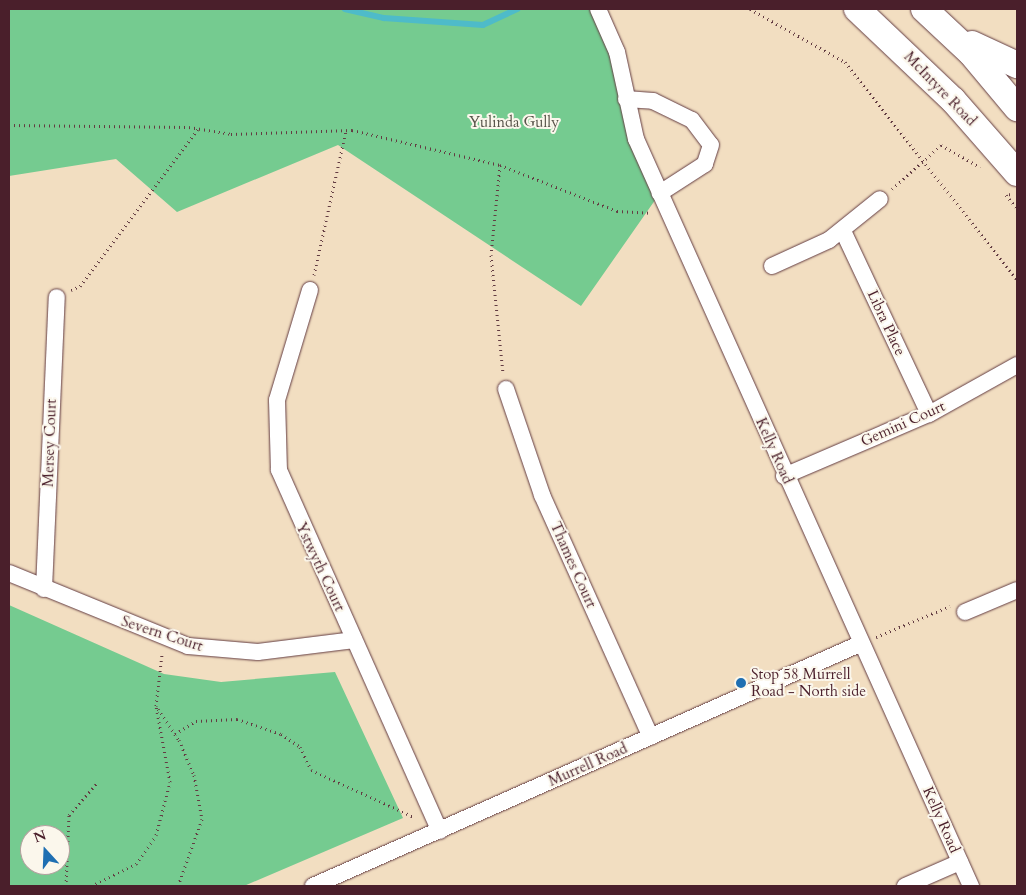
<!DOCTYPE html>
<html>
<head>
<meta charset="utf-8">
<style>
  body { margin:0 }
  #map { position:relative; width:1026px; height:895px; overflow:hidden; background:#f2dec1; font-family:Cardo,serif }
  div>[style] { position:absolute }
  .green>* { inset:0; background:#75cb90 }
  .stream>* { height:5.5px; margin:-2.75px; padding:0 2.75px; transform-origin:2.75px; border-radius:2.75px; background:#4ebbc9 }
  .path>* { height:3px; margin-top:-1.5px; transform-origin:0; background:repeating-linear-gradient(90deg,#633c42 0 1px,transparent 0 5px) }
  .roads { filter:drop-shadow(0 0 1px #633c42) drop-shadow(0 0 1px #633c42) }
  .minor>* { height:16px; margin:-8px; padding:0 8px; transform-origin:8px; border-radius:8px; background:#fff }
  .primary>* { height:26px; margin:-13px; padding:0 13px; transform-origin:13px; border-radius:13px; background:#fff }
  .dots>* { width:14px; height:14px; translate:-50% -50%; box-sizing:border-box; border:2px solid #fbf7ec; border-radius:50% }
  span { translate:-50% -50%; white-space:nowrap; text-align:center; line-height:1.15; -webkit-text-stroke:4px #fbf7ec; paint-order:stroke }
  .street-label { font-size:15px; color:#4a1f2b }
  .park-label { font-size:15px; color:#575349 }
  .poi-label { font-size:15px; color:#4a1f2b }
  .left { translate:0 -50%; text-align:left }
  .frame { position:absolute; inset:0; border:10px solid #4a1f2b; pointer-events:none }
  .north { position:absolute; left:20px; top:825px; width:50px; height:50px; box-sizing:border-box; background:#fbf7ec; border:1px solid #b4a19f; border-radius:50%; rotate:340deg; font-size:14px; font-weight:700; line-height:20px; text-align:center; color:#4a1f2b }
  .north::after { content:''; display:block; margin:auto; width:18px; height:22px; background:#1f6fb2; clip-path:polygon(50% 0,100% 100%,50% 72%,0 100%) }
</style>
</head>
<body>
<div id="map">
  <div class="green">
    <div style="clip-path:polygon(9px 9px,598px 9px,660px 193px,581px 306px,338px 145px,177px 212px,116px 159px,9px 176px)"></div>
    <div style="clip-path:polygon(evenodd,9px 605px,164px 674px,221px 682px,335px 672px,403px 818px,244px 886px,9px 886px,9px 605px,30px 835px,60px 835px,60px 865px,30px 865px,30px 835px)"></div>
  </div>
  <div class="stream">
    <div style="left:345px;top:9px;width:40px;rotate:13deg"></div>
    <div style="left:384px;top:18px;width:99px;rotate:4deg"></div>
    <div style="left:483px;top:25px;width:38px;rotate:-25deg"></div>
  </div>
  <div class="path">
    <div style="left:750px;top:9px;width:109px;rotate:29.2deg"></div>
    <div style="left:845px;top:62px;width:278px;rotate:51.7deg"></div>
    <div style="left:9px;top:125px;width:180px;rotate:0.6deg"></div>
    <div style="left:189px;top:127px;width:43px;rotate:9.5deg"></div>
    <div style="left:231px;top:134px;width:121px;rotate:-1.9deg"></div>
    <div style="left:352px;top:130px;width:152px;rotate:13.3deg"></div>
    <div style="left:500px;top:165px;width:126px;rotate:21.5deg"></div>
    <div style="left:617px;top:211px;width:33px;rotate:3deg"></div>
    <div style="left:500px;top:165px;width:90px;rotate:95.7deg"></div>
    <div style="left:491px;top:255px;width:119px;rotate:84.2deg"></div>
    <div style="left:892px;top:189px;width:66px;rotate:-41.9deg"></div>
    <div style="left:941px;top:145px;width:45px;rotate:29.4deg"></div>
    <div style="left:1010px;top:194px;width:4px;rotate:166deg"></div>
    <div style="left:1006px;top:195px;width:17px;rotate:50deg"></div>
    <div style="left:314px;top:275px;width:148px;rotate:-77.5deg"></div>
    <div style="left:71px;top:290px;width:10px;rotate:-24deg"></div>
    <div style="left:80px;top:286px;width:196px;rotate:-53.1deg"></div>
    <div style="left:876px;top:637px;width:80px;rotate:-22.7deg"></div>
    <div style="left:158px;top:709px;width:37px;rotate:56deg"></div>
    <div style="left:179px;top:740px;width:38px;rotate:67deg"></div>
    <div style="left:194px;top:775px;width:45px;rotate:79.7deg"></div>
    <div style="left:202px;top:819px;width:71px;rotate:109.7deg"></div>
    <div style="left:175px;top:734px;width:25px;rotate:-32deg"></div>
    <div style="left:196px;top:721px;width:41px;rotate:-2.8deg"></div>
    <div style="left:237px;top:719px;width:46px;rotate:18.8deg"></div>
    <div style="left:281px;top:734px;width:23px;rotate:34deg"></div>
    <div style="left:300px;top:747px;width:25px;rotate:64deg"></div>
    <div style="left:311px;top:770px;width:113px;rotate:24.5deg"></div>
    <div style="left:66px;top:886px;width:71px;rotate:-87.6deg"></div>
    <div style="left:69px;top:815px;width:43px;rotate:-48.8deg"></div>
    <div style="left:91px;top:886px;width:50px;rotate:-26.1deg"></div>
    <div style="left:136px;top:864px;width:35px;rotate:-55deg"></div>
    <div style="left:156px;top:835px;width:55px;rotate:-75.2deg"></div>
    <div style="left:170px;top:782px;width:77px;rotate:-100.4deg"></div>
    <div style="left:156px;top:706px;width:52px;rotate:-83.4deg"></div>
  </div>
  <div class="roads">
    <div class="minor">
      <div style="left:598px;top:9px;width:47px;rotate:66.2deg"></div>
      <div style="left:617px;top:52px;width:89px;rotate:77.7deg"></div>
      <div style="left:636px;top:139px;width:819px;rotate:65.85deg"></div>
      <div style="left:626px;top:99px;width:27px;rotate:4deg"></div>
      <div style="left:653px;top:101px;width:43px;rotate:26deg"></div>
      <div style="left:692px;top:120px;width:31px;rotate:53deg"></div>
      <div style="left:711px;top:145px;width:20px;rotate:108deg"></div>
      <div style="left:705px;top:164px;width:54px;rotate:147.2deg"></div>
      <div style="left:843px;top:231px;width:202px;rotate:64.8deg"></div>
      <div style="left:772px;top:266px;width:63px;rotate:-24.5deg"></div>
      <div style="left:829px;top:240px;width:65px;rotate:-38.8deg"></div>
      <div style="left:310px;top:290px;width:115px;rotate:106.7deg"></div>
      <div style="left:277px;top:400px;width:70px;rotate:88.4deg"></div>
      <div style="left:279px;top:470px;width:395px;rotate:66deg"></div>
      <div style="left:506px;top:389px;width:112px;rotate:71.2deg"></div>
      <div style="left:542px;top:495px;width:265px;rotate:65.8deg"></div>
      <div style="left:784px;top:476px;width:158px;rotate:-23.2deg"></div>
      <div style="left:929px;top:414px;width:101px;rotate:-29.1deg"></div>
      <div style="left:9px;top:573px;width:193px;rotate:22.2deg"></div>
      <div style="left:188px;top:646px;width:70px;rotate:4.9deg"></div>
      <div style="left:258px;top:652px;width:97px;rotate:-7.1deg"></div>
      <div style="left:44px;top:589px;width:292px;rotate:-87.5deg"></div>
      <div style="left:965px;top:612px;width:56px;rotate:-22.9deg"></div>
      <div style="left:313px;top:886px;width:600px;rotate:-23.88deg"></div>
      <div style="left:905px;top:886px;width:60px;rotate:-23.6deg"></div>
    </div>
    <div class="primary">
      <div style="left:857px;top:9px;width:132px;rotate:43.5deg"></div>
      <div style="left:953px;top:100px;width:97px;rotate:48.8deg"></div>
      <div style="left:924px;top:9px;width:64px;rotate:43.1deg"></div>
      <div style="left:971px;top:53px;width:72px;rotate:50.1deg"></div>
      <div style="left:972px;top:44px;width:50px;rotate:25deg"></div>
    </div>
  </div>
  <div class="dots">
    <div style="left:741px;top:683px;background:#1f6fb2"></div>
  </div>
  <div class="street-label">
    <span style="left:940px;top:89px;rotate:46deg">McIntyre Road</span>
    <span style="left:886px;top:323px;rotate:65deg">Libra Place</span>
    <span style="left:903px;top:424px;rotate:-24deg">Gemini Court</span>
    <span style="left:50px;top:443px;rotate:-88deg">Mersey Court</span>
    <span style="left:774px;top:451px;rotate:66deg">Kelly Road</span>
    <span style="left:573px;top:565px;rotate:66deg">Thames Court</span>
    <span style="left:320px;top:567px;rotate:65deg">Ystwyth Court</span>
    <span style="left:162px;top:634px;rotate:18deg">Severn Court</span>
    <span style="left:588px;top:765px;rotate:-24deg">Murrell Road</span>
    <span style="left:941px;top:820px;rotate:66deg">Kelly Road</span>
  </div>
  <div class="park-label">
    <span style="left:514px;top:123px">Yulinda Gully</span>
  </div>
  <div class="poi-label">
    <span class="left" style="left:751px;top:683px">Stop 58 Murrell<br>Road - North side</span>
  </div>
  <div class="frame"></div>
  <div class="north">N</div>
</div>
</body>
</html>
